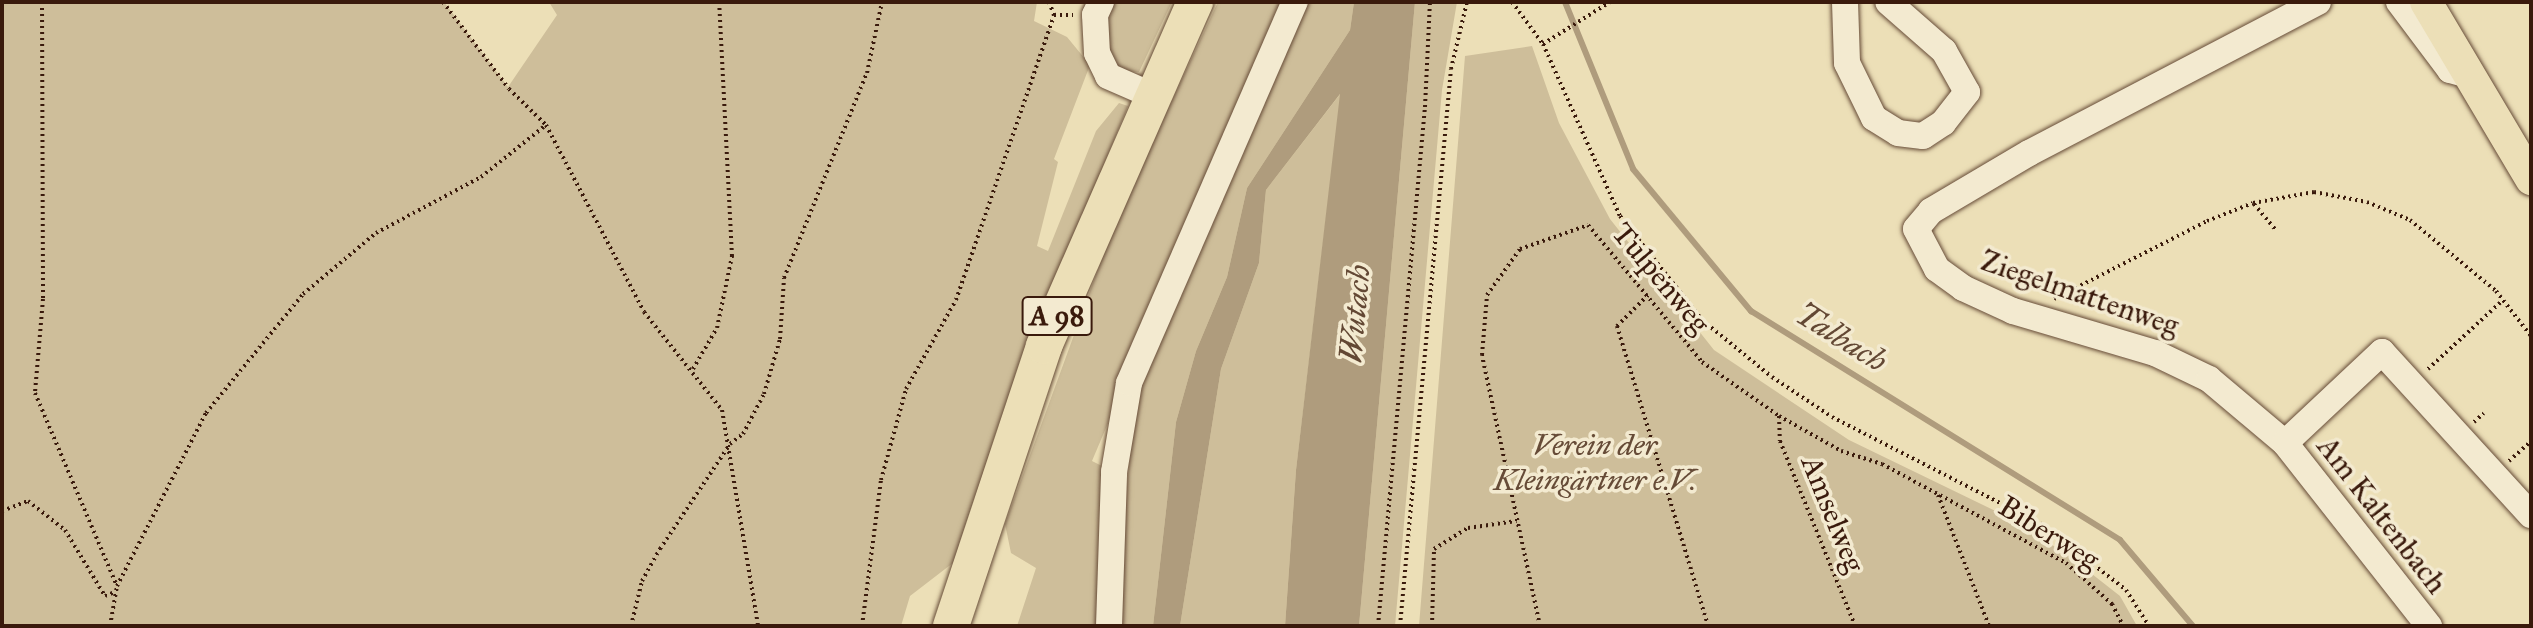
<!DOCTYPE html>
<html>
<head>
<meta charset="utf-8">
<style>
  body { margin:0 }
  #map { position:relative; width:2533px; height:628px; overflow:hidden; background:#ecdfb7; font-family:"IM FELL Great Primer",serif }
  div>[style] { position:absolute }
  .green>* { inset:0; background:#cebe9a }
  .water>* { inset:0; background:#af9c7d }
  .stream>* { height:6px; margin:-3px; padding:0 3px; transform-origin:3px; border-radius:3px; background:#af9c7d }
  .path>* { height:4px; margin-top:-2px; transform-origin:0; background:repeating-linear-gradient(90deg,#3a1a0c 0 2px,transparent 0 6px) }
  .roads { filter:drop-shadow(0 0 2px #664b37) drop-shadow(0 0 2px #664b37) }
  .minor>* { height:26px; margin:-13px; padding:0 13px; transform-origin:13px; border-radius:13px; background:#f3ead0 }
  .major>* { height:32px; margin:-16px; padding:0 16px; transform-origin:16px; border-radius:16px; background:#ecdfb7 }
  .highway>* { height:36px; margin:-18px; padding:0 18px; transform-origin:18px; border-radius:18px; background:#ecdfb7 }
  span { translate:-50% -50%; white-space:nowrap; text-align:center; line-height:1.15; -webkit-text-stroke:7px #f3ead0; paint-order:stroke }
  .shield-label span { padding:2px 6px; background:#f3ead0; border:2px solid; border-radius:6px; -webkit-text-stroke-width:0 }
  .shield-label { font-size:28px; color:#3a1a0c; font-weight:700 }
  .street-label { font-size:30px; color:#3a1a0c }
  .park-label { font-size:30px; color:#664b37; font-style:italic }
  .water-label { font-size:32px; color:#634834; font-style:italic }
  .frame { position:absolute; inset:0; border:4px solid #3a1a0c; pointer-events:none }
</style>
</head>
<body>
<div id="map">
  <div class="green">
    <div style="clip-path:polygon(2px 2px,444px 2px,508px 87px,557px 15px,549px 2px,1037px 2px,1034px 21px,1067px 37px,1090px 65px,1054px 159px,1058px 162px,1037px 246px,1048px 251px,1096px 131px,1119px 103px,1128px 106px,1031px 341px,962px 556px,910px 596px,901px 626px,2px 626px)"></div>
    <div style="clip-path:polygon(1110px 2px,1172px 2px,1139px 72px,1120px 71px,1100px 39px)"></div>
    <div style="clip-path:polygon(1218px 2px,1286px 2px,1092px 461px,1102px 466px,1104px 626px,1017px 626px,1036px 568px,1011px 553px,1005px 524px,1116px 220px)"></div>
    <div style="clip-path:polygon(1304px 2px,1354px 2px,1350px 30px,1247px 188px,1227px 277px,1196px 351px,1176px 422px,1153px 626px,1115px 626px,1136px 384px)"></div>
    <div style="clip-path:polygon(1415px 2px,1457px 2px,1442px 90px,1395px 626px,1359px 626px)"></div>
    <div style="clip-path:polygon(1532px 46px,1559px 123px,1610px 219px,1714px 350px,1849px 440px,2014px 520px,2069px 556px,2120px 596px,2137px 626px,1419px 626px,1465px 56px)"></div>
    <div style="clip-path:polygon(1341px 93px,1296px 470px,1285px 626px,1180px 626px,1221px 369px,1259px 263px,1266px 190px)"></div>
  </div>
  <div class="water">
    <div style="clip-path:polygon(1354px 2px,1415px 2px,1359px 626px,1285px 626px,1296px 470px,1340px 94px,1266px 190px,1259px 263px,1221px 369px,1180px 626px,1153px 626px,1176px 422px,1196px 351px,1227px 277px,1247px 188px,1350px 30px)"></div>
  </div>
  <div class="stream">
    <div style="left:1565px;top:2px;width:180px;rotate:67.8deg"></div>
    <div style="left:1633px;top:169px;width:185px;rotate:50.3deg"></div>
    <div style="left:1751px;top:311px;width:434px;rotate:31.8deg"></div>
    <div style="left:2120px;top:540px;width:113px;rotate:49.7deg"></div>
  </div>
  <div class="path">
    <div style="left:42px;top:2px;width:297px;rotate:89.8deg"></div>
    <div style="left:43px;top:299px;width:94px;rotate:94.9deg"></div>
    <div style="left:35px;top:393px;width:210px;rotate:67deg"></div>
    <div style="left:443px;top:2px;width:109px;rotate:52.8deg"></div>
    <div style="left:509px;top:89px;width:52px;rotate:44.2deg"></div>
    <div style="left:546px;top:125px;width:211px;rotate:62.3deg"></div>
    <div style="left:644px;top:312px;width:125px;rotate:51.5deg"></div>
    <div style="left:722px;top:410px;width:219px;rotate:80.5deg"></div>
    <div style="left:1049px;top:2px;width:14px;rotate:69deg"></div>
    <div style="left:1054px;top:15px;width:19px"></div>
    <div style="left:1512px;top:2px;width:52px;rotate:53.6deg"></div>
    <div style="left:1543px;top:44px;width:188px;rotate:65.9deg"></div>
    <div style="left:1620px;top:216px;width:132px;rotate:51.7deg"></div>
    <div style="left:1702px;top:320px;width:90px;rotate:39.2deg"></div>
    <div style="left:1772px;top:377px;width:72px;rotate:33.7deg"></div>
    <div style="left:1832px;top:417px;width:235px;rotate:27.1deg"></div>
    <div style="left:2041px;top:524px;width:108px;rotate:37.8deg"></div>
    <div style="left:2126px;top:590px;width:43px;rotate:57.4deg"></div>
    <div style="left:1543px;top:44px;width:79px;rotate:-32.1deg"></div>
    <div style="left:2254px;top:204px;width:34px;rotate:50deg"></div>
    <div style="left:1648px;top:295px;width:44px;rotate:135deg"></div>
    <div style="left:1617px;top:326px;width:313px;rotate:73.1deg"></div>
    <div style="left:2054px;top:299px;width:172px;rotate:-27deg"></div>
    <div style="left:2207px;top:221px;width:49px;rotate:-21.4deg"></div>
    <div style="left:2253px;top:203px;width:62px;rotate:-10.2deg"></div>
    <div style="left:2314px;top:192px;width:54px;rotate:10.7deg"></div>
    <div style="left:2367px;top:202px;width:47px;rotate:22.7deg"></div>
    <div style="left:2410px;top:220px;width:112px;rotate:39.5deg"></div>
    <div style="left:2496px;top:291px;width:57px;rotate:52.1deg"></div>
    <div style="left:693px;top:369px;width:48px;rotate:-59.7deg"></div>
    <div style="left:717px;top:328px;width:74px;rotate:-78.2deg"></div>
    <div style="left:732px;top:256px;width:254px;rotate:-92.9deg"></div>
    <div style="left:2428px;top:369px;width:102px;rotate:-42.6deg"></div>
    <div style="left:1779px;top:416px;width:25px;rotate:88deg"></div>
    <div style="left:1780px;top:441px;width:200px;rotate:67.9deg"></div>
    <div style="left:2474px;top:422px;width:13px;rotate:-42deg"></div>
    <div style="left:2509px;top:461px;width:30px;rotate:-42deg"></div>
    <div style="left:1938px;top:495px;width:141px;rotate:68.7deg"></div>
    <div style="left:2px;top:511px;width:28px;rotate:-21deg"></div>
    <div style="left:28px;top:501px;width:47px;rotate:38.1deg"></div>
    <div style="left:65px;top:530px;width:77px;rotate:58.8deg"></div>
    <div style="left:105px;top:596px;width:11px;rotate:-22deg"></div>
    <div style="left:110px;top:626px;width:41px;rotate:-80.1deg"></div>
    <div style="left:117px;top:586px;width:195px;rotate:-62.8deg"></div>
    <div style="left:206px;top:413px;width:154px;rotate:-50.8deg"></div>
    <div style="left:303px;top:294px;width:95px;rotate:-39.9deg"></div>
    <div style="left:376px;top:233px;width:119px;rotate:-28.1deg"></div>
    <div style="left:481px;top:177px;width:83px;rotate:-38.7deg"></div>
    <div style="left:631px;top:626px;width:46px;rotate:-76.3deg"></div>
    <div style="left:642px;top:581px;width:37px;rotate:-61deg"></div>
    <div style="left:660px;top:549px;width:126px;rotate:-56.3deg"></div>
    <div style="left:730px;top:444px;width:16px;rotate:-38deg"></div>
    <div style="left:743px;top:434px;width:45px;rotate:-62.3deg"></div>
    <div style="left:764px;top:394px;width:57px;rotate:-73.8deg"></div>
    <div style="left:780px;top:339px;width:61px;rotate:-86.2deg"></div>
    <div style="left:784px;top:278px;width:221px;rotate:-68deg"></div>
    <div style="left:867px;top:73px;width:73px;rotate:-78.1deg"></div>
    <div style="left:862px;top:626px;width:147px;rotate:-82.6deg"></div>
    <div style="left:881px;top:480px;width:94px;rotate:-74.6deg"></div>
    <div style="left:906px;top:389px;width:102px;rotate:-60.7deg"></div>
    <div style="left:956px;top:300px;width:301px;rotate:-71deg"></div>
    <div style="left:1378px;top:626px;width:521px;rotate:-84.83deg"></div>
    <div style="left:1425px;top:107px;width:105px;rotate:-87.3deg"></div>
    <div style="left:1400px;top:626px;width:559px;rotate:-84.77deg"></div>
    <div style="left:1451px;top:69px;width:69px;rotate:-76.6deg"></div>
    <div style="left:1432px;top:626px;width:77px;rotate:-88.5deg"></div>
    <div style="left:1434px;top:549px;width:40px;rotate:-32deg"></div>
    <div style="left:1468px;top:528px;width:49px;rotate:-8.3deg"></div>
    <div style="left:1540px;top:626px;width:277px;rotate:-102.1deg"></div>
    <div style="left:1482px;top:355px;width:60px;rotate:-85.2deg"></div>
    <div style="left:1487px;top:295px;width:57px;rotate:-54.3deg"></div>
    <div style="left:1520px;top:249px;width:72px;rotate:-19.4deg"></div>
    <div style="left:1588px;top:225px;width:178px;rotate:50.2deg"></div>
    <div style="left:1702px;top:362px;width:94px;rotate:35deg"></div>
    <div style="left:1779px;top:416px;width:71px;rotate:29.4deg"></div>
    <div style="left:1841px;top:451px;width:43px;rotate:17.6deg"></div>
    <div style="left:1882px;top:464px;width:209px;rotate:28.3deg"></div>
    <div style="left:2066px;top:563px;width:62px;rotate:41.7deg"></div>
    <div style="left:2112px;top:604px;width:25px;rotate:63deg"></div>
  </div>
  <div class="roads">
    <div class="minor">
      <div style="left:1101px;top:2px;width:14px;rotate:115deg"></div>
      <div style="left:1095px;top:15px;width:38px;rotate:87deg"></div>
      <div style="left:1097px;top:53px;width:25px;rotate:64deg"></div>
      <div style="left:1108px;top:76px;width:47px;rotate:23.8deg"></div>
      <div style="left:1845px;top:2px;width:61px;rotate:88.1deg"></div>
      <div style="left:1847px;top:63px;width:61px;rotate:63.9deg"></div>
      <div style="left:1874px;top:118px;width:28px;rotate:32deg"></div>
      <div style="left:1898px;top:133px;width:25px;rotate:7deg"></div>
      <div style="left:1923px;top:136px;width:24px;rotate:-33deg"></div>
      <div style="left:1943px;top:123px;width:39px;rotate:-52deg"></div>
      <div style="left:1967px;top:92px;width:47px;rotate:-119.3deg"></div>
      <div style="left:1944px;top:51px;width:74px;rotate:-138.8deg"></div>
      <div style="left:2318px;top:2px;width:326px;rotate:152.4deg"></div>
      <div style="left:2029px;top:153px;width:114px;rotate:149.4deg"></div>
      <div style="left:1931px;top:211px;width:23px;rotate:130deg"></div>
      <div style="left:1916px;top:229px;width:45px;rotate:62.3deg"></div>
      <div style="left:1937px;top:269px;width:32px;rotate:36deg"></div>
      <div style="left:1963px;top:288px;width:55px;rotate:24.7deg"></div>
      <div style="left:2013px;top:311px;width:148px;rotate:16.5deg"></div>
      <div style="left:2155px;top:353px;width:60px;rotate:25.7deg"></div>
      <div style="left:2209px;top:379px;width:99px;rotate:40.1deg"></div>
      <div style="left:2285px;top:443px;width:233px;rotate:51.8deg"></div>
      <div style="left:2399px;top:2px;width:85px;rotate:53.1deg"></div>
      <div style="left:2450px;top:70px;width:16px;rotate:15deg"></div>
      <div style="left:2285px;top:443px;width:133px;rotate:-43.2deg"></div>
      <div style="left:2382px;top:352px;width:221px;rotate:47.6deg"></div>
      <div style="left:1109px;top:626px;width:154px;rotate:-88.1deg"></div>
      <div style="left:1114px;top:472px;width:90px;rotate:-80.4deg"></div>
      <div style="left:1129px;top:383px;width:416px;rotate:-66.5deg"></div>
    </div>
    <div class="major">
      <div style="left:2426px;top:2px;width:206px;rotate:59.3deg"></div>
    </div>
    <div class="highway">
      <div style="left:951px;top:626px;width:295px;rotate:-71.6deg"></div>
      <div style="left:1044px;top:346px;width:376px;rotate:-66.3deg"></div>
    </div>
  </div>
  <div class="shield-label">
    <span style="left:1057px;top:316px">A 98</span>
  </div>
  <div class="street-label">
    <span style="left:1661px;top:278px;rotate:50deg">Tulpenweg</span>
    <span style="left:2080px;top:293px;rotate:19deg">Ziegelmattenweg</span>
    <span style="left:1833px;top:514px;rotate:68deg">Amselweg</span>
    <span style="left:2382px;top:515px;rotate:52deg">Am Kaltenbach</span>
    <span style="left:2049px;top:533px;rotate:32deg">Biberweg</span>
  </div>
  <div class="park-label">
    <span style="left:1595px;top:462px">Verein der<br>Kleingärtner e.V.</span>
  </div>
  <div class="water-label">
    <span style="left:1356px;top:314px;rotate:-85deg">Wutach</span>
    <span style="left:1841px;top:338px;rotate:32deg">Talbach</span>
  </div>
  <div class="frame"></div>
</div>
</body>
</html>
